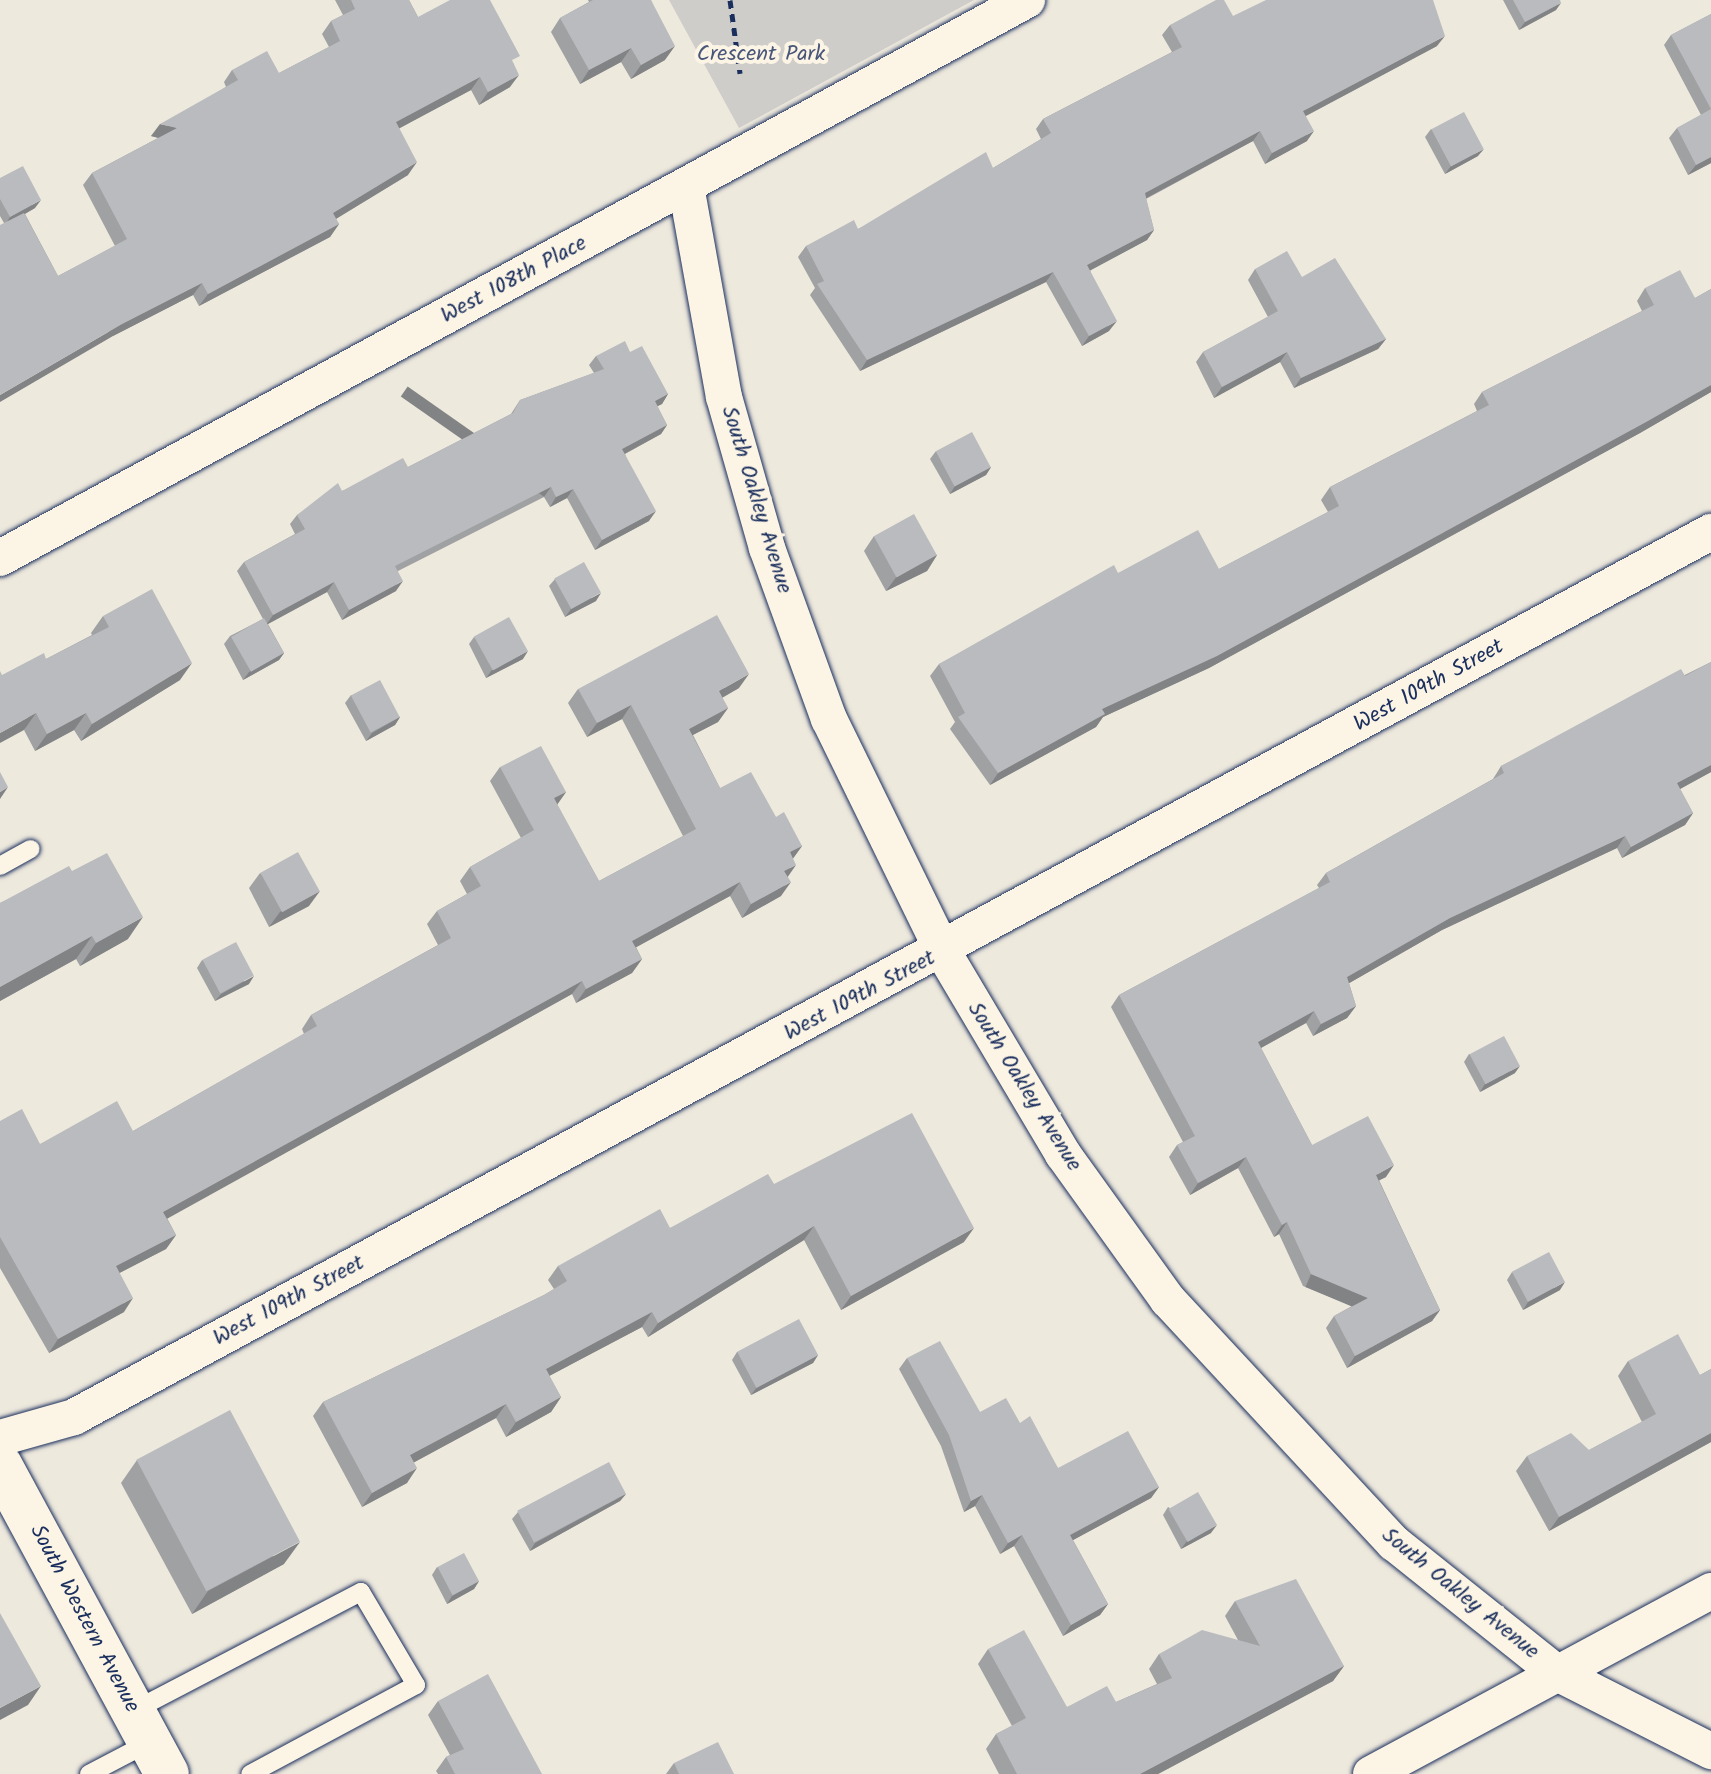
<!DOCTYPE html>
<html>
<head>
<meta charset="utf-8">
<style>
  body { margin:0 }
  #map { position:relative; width:1711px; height:1774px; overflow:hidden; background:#eee9dd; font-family:Kalam,sans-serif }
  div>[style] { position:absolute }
  .green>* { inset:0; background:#cfcdca }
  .path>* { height:5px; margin-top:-2.5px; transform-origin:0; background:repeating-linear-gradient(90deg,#1b2f5e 0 8px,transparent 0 14px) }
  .roads { filter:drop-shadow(0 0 2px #1b2f5e) drop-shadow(0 0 2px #1b2f5e) }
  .service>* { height:18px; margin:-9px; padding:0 9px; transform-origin:9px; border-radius:9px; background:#fcf5e5 }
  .minor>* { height:36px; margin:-18px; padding:0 18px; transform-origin:18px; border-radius:18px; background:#fcf5e5 }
  .secondary>* { height:44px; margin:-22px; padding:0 22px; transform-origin:22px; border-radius:22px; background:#fcf5e5 }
  .wall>* { inset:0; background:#a0a1a3 }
  .shaded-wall>* { inset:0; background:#828385; transform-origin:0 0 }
  .building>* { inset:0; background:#babbbe; transform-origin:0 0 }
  span { translate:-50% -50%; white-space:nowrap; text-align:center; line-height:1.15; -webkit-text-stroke:8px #fcf5e5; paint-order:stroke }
  .park-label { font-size:22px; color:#485679 }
  .street-label { font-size:22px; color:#1b2f5e }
</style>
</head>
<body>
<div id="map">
  <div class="green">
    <div style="clip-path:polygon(669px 0,974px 0,739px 128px)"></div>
  </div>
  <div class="path">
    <div style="left:730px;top:0;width:74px;rotate:82.2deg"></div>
  </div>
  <div class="roads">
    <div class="service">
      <div style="left:0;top:866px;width:35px;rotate:-29deg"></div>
      <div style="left:133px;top:1711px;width:257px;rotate:-27.6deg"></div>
      <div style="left:361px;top:1592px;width:108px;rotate:59.4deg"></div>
      <div style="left:416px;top:1685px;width:188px;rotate:151.8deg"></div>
      <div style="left:89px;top:1774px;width:69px;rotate:-27.7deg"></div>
    </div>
    <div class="minor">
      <div style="left:686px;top:186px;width:214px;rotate:79.8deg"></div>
      <div style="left:724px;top:397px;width:157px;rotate:74.1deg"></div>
      <div style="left:767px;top:548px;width:182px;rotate:70.1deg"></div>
      <div style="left:829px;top:719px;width:259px;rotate:63.9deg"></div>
      <div style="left:943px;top:952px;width:235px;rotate:59.3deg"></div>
      <div style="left:1063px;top:1154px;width:180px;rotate:54.3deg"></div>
      <div style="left:1168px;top:1300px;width:332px;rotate:47.1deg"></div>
      <div style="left:1394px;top:1543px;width:208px;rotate:38.6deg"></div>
      <div style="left:1557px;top:1673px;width:173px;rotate:26.9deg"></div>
      <div style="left:0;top:558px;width:1169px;rotate:-28.52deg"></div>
      <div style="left:0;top:1438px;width:77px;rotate:-15.8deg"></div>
      <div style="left:74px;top:1417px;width:1861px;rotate:-28.4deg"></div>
      <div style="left:1371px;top:1774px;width:386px;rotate:-28.3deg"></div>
    </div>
    <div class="secondary">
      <div style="left:0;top:1465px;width:351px;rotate:61.6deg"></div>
    </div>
  </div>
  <div class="wall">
    <div style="clip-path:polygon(335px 0,409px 0,418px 17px,514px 64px,510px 87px,479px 105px,471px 90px,399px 128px,408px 175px,336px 219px,339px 224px,330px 237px,199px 306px,193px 295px,113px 336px,4px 223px,0 216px,0 178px,35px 208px,25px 214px,58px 276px,115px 246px,83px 185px,92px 173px,158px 138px,151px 136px,226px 87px,224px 82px,232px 70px,279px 73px,329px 47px,322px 34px,331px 21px,343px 15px)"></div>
    <div style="clip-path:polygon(588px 0,651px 0,665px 60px,631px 79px,621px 62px,580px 84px,551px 32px,560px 18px,589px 2px)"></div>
    <div style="clip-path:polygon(1503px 0,1560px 0,1556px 10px,1519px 30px)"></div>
    <div style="clip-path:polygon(1711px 14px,1711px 163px,1688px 175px,1669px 138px,1677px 128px,1701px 115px,1664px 45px,1671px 35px)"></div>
    <div style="clip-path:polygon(1233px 16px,1437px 46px,1306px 116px,1307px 141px,1265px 164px,1253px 141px,1146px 199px,1154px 230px,1147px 240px,1090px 270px,1109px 331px,1082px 346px,1046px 282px,860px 371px,810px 295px,815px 288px,798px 257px,806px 246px,858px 229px,993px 168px,1041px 139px,1036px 129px,1043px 119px,1172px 52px,1162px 35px,1170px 25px)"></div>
    <div style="clip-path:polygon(1431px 129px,1478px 156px,1445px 174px,1425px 137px)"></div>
    <div style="clip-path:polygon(1255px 269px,1302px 277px,1386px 339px,1378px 349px,1294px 388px,1280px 362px,1214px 398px,1196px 362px,1203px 352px,1268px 317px,1248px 280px)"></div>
    <div style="clip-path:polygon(1645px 288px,1695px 298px,1711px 289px,1711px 392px,1640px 433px,1209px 668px,1103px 717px,1096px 727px,990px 785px,950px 729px,955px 722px,930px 676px,939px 664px,1118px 573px,1219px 569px,1328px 512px,1321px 500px,1330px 487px,1477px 411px,1474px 404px,1482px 392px,1642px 311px,1637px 301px)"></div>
    <div style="clip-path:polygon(630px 352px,668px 394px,662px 404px,657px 406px,667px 425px,661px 434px,625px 454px,649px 521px,595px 550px,567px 498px,550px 507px,544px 497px,398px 571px,396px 591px,342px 620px,327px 592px,268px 624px,284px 653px,279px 660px,243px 680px,224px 644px,230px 636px,263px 619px,237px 571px,244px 562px,295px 534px,290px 524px,297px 515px,342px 491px,408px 467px,511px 414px,520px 400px,594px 373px,589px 365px,596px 356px)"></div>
    <div style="clip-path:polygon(936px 451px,991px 467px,986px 475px,950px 494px,930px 459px)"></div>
    <div style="clip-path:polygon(874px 536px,937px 555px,927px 571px,886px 591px,864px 551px)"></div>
    <div style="clip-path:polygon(555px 579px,596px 601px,565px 617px,549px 586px)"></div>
    <div style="clip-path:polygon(103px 616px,180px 680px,81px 741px,74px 730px,35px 751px,24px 730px,46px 659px,92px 635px,91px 633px)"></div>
    <div style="clip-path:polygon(474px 637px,523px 659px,486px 678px,469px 644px)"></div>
    <div style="clip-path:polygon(1711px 662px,1711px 772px,1680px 789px,1693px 813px,1685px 825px,1622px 858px,1617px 848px,1442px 930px,1349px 983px,1356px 1006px,1347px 1018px,1313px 1036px,1306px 1023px,1261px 1048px,1312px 1145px,1386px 1177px,1379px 1180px,1440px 1310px,1432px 1321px,1347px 1368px,1326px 1328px,1334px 1316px,1352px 1306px,1303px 1286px,1279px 1234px,1274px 1237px,1238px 1168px,1190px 1195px,1169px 1157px,1177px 1145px,1183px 1142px,1111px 1007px,1119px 995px,1319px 888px,1317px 885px,1326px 873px,1493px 779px,1501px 766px)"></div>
    <div style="clip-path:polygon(739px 688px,722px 698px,728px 708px,718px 722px,693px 735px,720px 788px,776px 817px,802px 846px,793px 858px,781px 896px,742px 918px,730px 896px,636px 947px,642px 959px,632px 973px,576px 1003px,572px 994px,167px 1218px,176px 1235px,166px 1249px,119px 1273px,124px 1312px,49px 1353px,0 1268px,0 1121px,40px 1144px,133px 1131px,304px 1034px,302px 1029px,311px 1015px,438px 945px,427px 924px,437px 911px,467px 894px,460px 881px,470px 867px,521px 838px,490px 781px,500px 767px,566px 792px,557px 805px,599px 881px,683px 836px,622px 719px,587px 737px,568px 703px,578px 689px)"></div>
    <div style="clip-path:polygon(351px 695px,400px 717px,395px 725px,366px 741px,345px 703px)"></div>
    <div style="clip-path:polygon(72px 871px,128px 939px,80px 966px,76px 959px,0 1001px,0 903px)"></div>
    <div style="clip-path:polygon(260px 873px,309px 906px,269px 927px,249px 888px)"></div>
    <div style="clip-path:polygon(202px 960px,249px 984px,215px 1001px,197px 968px)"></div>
    <div style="clip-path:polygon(1469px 1054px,1515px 1073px,1480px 1092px,1464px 1062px)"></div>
    <div style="clip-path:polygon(774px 1184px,964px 1242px,841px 1310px,804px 1240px,648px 1337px,642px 1327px,549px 1376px,561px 1397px,551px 1412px,506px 1437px,496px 1418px,414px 1462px,407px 1483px,362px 1507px,313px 1416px,323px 1402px,544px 1295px,554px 1289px,548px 1280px,558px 1266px,670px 1228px)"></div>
    <div style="clip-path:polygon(1512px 1272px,1560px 1290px,1523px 1310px,1507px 1280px)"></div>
    <div style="clip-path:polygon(737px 1352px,818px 1355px,813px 1363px,751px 1395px,732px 1360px)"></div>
    <div style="clip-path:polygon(907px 1358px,980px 1412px,1020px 1423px,1058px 1468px,1159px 1487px,1151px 1498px,1073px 1540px,1108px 1604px,1100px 1615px,1063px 1636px,1014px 1546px,1000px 1554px,975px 1506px,964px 1512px,941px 1446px,899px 1369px)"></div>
    <div style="clip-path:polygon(1628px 1361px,1700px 1375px,1711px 1369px,1711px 1442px,1549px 1531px,1516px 1471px,1527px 1456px,1589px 1450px,1642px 1422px,1618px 1376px)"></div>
    <div style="clip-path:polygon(137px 1460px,284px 1564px,192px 1614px,121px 1483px)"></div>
    <div style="clip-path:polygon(626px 1494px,620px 1501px,530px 1551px,512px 1519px,518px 1512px)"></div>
    <div style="clip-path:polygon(1168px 1507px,1211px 1533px,1181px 1549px,1163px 1515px)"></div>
    <div style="clip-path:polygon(437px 1567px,479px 1581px,474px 1589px,447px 1604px,432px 1575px)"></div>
    <div style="clip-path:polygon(1235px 1601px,1344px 1666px,1333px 1681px,1158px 1774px,999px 1774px,986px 1749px,996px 1734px,1012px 1726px,978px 1664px,988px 1649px,1067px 1707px,1116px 1702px,1157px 1684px,1149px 1669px,1159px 1654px,1238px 1640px,1225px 1616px)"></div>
    <div style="clip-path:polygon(438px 1701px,542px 1774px,438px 1774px,436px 1771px,446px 1757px,450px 1755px,428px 1715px)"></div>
    <div style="clip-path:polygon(674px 1763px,734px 1774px,666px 1774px)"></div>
  </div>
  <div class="shaded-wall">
    <div style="clip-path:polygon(1561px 3px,1556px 10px,1519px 30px,1525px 22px)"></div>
    <div style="clip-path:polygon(1445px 36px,1437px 46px,1296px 121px,1303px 111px)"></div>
    <div style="clip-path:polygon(675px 46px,665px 60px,631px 79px,641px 65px)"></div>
    <div style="clip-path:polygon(631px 48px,621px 62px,580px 84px,589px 70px)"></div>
    <div style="clip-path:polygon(519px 75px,510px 87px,479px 105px,488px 92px)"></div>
    <div style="clip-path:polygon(480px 77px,471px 90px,387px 135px,396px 122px)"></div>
    <div style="clip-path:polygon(160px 124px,177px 128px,168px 140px,151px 136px)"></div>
    <div style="clip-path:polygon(1260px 131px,1253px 141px,1137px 203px,1145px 193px)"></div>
    <div style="clip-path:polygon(1314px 131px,1307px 141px,1265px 164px,1272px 153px)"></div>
    <div style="clip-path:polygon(1484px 149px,1478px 156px,1445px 174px,1451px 166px)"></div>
    <div style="clip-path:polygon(1711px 157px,1711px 163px,1688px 175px,1696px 165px)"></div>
    <div style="clip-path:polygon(417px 162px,408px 175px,324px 226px,333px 213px)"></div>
    <div style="clip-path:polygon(41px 200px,35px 208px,5px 225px,10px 217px)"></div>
    <div style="clip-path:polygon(339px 224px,330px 237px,199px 306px,208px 294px)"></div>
    <div style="clip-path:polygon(1154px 230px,1147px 240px,1080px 276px,1087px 265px)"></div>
    <div style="clip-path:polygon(1053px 272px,1046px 282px,860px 371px,867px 360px)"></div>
    <div style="clip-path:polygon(202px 283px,193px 295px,113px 336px,0 402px,0 395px,122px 324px)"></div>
    <div style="clip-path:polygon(1117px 321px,1109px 331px,1082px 346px,1089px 336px)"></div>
    <div style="clip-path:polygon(1386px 339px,1378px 349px,1294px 388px,1301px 378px)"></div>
    <div style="clip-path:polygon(1287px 352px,1280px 362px,1214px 398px,1222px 387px)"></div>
    <div style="clip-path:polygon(1711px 385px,1711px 392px,1640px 433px,1209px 668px,1103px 717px,1096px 727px,990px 785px,998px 773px,1102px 709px)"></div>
    <div style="clip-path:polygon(668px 394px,662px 404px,648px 411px,655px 401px)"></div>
    <div style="clip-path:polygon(667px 425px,661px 434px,615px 459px,622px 449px)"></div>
    <div style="clip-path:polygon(991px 467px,986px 475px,950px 494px,955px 486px)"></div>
    <div style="left:551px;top:487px;width:12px;height:175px;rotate:125deg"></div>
    <div style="clip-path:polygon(573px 489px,567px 498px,550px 507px,556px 497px)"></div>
    <div style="clip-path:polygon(656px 511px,649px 521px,595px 550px,602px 540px)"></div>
    <div style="clip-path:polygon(937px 555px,927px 571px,886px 591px,897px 576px)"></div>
    <div style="clip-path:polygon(403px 581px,396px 591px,342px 620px,349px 610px)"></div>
    <div style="clip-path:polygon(334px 582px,327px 592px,266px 625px,273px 615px)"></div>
    <div style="clip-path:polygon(601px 593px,596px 601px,565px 617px,571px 609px)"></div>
    <div style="clip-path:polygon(528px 651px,523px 659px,486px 678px,492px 670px)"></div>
    <div style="clip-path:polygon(284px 653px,279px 660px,243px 680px,249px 672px)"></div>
    <div style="clip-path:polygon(192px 663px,180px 680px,81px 741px,92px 724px)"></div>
    <div style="clip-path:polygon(749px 674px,739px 688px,709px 705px,719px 691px)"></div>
    <div style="clip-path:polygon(631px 705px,622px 719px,587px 737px,597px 723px)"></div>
    <div style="clip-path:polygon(728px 708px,718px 722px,679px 742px,689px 729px)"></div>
    <div style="clip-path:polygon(36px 713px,24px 730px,0 743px,0 733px)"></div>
    <div style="clip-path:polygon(86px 713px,74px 730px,35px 751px,47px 734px)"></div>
    <div style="clip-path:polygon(400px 717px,395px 725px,366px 741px,372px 733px)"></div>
    <div style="clip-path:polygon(1711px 765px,1711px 772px,1669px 795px,1677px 783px)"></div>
    <div style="clip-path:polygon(8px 787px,0 799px,0 792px)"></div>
    <div style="clip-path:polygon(566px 792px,556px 806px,554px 798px)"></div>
    <div style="clip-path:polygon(1693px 813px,1685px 825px,1622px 858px,1631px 847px)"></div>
    <div style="clip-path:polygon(1625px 836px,1617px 848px,1442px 930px,1339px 989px,1347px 977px,1450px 918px)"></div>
    <div style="clip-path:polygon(802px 846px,792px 860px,790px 852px)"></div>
    <div style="clip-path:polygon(796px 865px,787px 878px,784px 871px)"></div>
    <div style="clip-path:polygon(740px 882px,730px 896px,622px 955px,632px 941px)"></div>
    <div style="clip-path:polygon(791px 882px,781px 896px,742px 918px,751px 904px)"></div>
    <div style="clip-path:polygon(320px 891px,309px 906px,269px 927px,280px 912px)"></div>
    <div style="clip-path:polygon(143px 917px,128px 939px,80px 966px,96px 943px)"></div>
    <div style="clip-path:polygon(92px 936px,76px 959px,0 1001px,0 987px)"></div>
    <div style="clip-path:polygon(642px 959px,632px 973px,576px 1003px,586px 989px)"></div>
    <div style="clip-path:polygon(254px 976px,249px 984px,215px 1001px,221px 994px)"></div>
    <div style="clip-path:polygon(582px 981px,572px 994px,154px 1226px,163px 1212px)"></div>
    <div style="clip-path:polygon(1356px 1006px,1347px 1018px,1313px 1036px,1321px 1024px)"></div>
    <div style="clip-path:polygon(1314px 1011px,1306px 1023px,1250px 1054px,1258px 1042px)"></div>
    <div style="clip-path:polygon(1520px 1066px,1515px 1073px,1480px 1092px,1485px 1084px)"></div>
    <div style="clip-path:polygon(1246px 1157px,1238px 1168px,1190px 1195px,1198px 1183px)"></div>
    <div style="clip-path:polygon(1394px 1165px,1386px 1177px,1368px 1186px,1376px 1175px)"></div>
    <div style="clip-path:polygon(1287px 1222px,1279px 1234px,1274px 1237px,1282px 1225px)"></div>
    <div style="clip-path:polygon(814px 1226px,804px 1240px,648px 1337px,658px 1323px)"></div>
    <div style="clip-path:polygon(974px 1228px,964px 1242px,841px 1310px,851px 1296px)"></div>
    <div style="clip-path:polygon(176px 1235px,166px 1249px,106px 1280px,116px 1266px)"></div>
    <div style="left:1311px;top:1274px;width:62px;height:14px;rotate:23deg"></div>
    <div style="clip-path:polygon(1565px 1282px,1560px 1290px,1523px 1310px,1528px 1302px)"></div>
    <div style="clip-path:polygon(133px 1298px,124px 1312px,49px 1353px,58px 1339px)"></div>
    <div style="clip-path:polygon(1440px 1310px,1432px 1321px,1347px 1368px,1355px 1356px)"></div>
    <div style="clip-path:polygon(652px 1312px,642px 1327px,536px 1383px,546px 1369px)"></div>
    <div style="clip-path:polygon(818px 1355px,813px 1363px,751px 1395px,757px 1387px)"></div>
    <div style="clip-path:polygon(561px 1397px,551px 1412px,506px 1437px,516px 1422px)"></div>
    <div style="clip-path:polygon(506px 1404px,496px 1418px,400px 1470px,410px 1455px)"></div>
    <div style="clip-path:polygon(1711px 1433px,1711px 1442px,1549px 1531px,1559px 1517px)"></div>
    <div style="clip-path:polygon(417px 1468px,407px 1483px,362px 1507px,372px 1493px)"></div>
    <div style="clip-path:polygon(1159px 1487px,1151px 1498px,1062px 1546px,1070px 1535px)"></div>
    <div style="clip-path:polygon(626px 1494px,620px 1501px,530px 1551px,535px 1543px)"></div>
    <div style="clip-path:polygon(982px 1495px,975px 1506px,964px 1512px,971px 1501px)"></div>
    <div style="clip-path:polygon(1217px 1525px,1211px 1533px,1181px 1549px,1187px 1541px)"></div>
    <div style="clip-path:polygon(1022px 1535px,1014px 1546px,1000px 1554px,1008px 1543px)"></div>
    <div style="clip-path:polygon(300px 1542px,284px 1564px,192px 1614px,208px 1591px)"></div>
    <div style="clip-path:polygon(479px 1581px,474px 1589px,447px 1604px,452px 1596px)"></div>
    <div style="clip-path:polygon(1108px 1604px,1100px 1615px,1063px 1636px,1071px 1625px)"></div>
    <div style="clip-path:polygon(1344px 1666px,1333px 1681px,1158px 1774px,1140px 1774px)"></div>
    <div style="clip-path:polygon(41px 1686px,28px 1705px,0 1720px,0 1708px)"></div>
  </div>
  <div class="building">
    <div style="clip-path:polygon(351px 0,409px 0,418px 17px,450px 0,490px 0,520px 56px,512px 60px,519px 75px,488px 92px,480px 77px,396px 122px,417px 162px,333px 213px,339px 224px,208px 294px,202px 283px,122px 324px,0 395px,0 225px,24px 213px,58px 276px,127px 239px,92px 173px,177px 128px,160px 124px,238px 80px,232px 70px,267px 51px,279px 73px,340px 41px,331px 21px,355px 9px)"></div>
    <div style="clip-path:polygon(593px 0,651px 0,675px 46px,641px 65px,631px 48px,589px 70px,560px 18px)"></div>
    <div style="clip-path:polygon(1216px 0,1224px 0,1233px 16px,1266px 0,1433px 0,1445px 36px,1303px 111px,1314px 131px,1272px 153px,1260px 131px,1145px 193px,1154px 230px,1087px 265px,1117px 321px,1089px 336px,1053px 272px,867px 360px,817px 284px,824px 281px,806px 246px,854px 220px,858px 229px,986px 152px,993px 168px,1051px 133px,1043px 119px,1182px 47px,1170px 25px)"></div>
    <div style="clip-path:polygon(1513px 0,1560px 0,1561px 3px,1525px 22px)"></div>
    <div style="clip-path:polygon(1711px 14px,1711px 157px,1696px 165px,1677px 128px,1711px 109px,1671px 35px)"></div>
    <div style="left:1464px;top:112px;width:42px;height:37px;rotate:62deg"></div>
    <div style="clip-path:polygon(23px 166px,41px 200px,10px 217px,0 199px,0 178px)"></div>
    <div style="clip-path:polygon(1287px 251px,1302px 277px,1335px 258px,1386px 339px,1301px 378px,1287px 352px,1222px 387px,1203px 352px,1278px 311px,1255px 269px)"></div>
    <div style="clip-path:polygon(1680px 270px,1695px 298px,1711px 289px,1711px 385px,1648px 421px,1217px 656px,1102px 709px,1105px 714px,998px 773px,958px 717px,965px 713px,939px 664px,1114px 565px,1118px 573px,1198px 530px,1219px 569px,1339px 506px,1330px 487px,1489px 405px,1482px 392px,1654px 305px,1645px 288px)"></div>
    <div style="clip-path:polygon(625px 341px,630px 352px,642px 346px,668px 394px,655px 401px,667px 425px,622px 449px,656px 511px,602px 540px,573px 489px,556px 497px,551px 487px,395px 566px,403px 581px,349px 610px,334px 582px,273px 615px,244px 562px,305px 529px,297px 515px,338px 483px,342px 491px,403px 458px,408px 467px,513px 413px,520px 400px,604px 369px,596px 356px)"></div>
    <div style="left:972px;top:432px;width:40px;height:41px;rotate:62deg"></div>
    <div style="left:914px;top:514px;width:47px;height:46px;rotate:61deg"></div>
    <div style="left:584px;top:562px;width:35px;height:34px;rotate:61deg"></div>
    <div style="clip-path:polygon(152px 589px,192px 663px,92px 724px,86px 713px,47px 734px,36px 713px,0 733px,0 671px,2px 675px,44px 653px,46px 659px,109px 627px,103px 616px)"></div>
    <div style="clip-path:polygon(717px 615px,749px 674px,719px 691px,728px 708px,689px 729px,720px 788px,751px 772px,776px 817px,784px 812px,802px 846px,790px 852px,796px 865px,784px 871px,791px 882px,751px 904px,740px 882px,632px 941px,642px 959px,586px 989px,582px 981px,163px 1212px,176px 1235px,116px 1266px,133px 1298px,58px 1339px,0 1237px,0 1121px,22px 1109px,40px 1144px,117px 1101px,133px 1131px,317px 1026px,311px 1015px,451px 938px,437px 911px,481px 886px,470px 867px,534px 830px,500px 767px,541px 746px,566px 792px,554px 798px,599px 881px,696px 829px,631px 705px,597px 723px,578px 689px)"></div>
    <div style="left:509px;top:617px;width:39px;height:40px;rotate:61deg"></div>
    <div style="left:264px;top:618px;width:40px;height:38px;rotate:60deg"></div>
    <div style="clip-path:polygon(1711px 662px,1711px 765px,1677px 783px,1693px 813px,1631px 847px,1625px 836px,1450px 918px,1347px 977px,1356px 1006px,1321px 1024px,1314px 1011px,1258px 1042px,1312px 1145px,1368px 1116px,1394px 1165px,1376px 1175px,1440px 1310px,1355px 1356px,1334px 1316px,1368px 1298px,1311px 1274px,1287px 1222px,1282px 1225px,1246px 1157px,1198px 1183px,1177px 1145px,1195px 1136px,1119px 995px,1330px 882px,1326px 873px,1504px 773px,1501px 766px,1681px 669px,1685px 676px)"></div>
    <div style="left:380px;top:680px;width:42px;height:33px;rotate:62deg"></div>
    <div style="clip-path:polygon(0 772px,8px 787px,0 792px)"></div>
    <div style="left:298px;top:852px;width:45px;height:43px;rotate:61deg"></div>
    <div style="clip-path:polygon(107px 853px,143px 917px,96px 943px,92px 936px,0 987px,0 903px,69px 866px,72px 871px)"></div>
    <div style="left:236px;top:942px;width:38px;height:38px;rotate:62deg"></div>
    <div style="left:1504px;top:1036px;width:34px;height:39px;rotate:62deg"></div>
    <div style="clip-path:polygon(912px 1113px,974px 1228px,851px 1296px,814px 1226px,658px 1323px,652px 1312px,546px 1369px,561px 1397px,516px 1422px,506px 1404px,410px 1455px,417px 1468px,372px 1493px,323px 1402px,544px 1295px,567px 1281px,558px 1266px,660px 1209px,670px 1228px,768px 1174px,774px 1184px)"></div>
    <div style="left:1549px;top:1252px;width:34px;height:42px;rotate:62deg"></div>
    <div style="left:799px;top:1319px;width:41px;height:70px;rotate:62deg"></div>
    <div style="clip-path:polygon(1678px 1334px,1700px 1375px,1711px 1369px,1711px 1433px,1559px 1517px,1527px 1456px,1571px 1433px,1589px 1450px,1656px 1414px,1628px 1361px)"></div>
    <div style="clip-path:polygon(940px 1341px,980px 1412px,1006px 1398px,1020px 1423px,1030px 1416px,1058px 1468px,1128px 1431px,1159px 1487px,1070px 1535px,1108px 1604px,1071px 1625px,1022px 1535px,1008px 1543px,982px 1495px,971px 1501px,949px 1435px,907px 1358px)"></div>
    <div style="left:230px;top:1410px;width:149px;height:106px;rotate:62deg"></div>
    <div style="left:609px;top:1462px;width:36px;height:104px;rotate:62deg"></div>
    <div style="left:1198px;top:1492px;width:38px;height:34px;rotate:60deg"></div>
    <div style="left:464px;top:1553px;width:32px;height:30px;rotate:62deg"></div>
    <div style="clip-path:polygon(1296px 1579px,1344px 1666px,1140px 1774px,1017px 1774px,996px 1734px,1026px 1718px,988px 1649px,1024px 1630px,1067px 1707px,1107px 1686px,1116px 1702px,1172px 1678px,1159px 1654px,1202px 1630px,1260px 1646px,1235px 1601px)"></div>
    <div style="clip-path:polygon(0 1613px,41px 1686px,0 1708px)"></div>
    <div style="clip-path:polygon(488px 1674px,542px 1774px,455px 1774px,446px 1757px,464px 1749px,438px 1701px)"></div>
    <div style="clip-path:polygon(718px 1742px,734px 1774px,679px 1774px,674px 1763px)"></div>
  </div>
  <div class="park-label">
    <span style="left:761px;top:55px">Crescent Park</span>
  </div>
  <div class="street-label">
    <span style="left:514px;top:280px;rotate:-28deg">West 108th Place</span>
    <span style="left:756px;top:500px;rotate:73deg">South Oakley Avenue</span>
    <span style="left:1429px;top:686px;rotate:-29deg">West 109th Street</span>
    <span style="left:860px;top:996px;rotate:-28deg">West 109th Street</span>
    <span style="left:1024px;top:1087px;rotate:58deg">South Oakley Avenue</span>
    <span style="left:289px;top:1301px;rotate:-28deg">West 109th Street</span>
    <span style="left:1460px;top:1594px;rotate:39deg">South Oakley Avenue</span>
    <span style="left:84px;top:1619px;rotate:62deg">South Western Avenue</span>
  </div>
</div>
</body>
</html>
